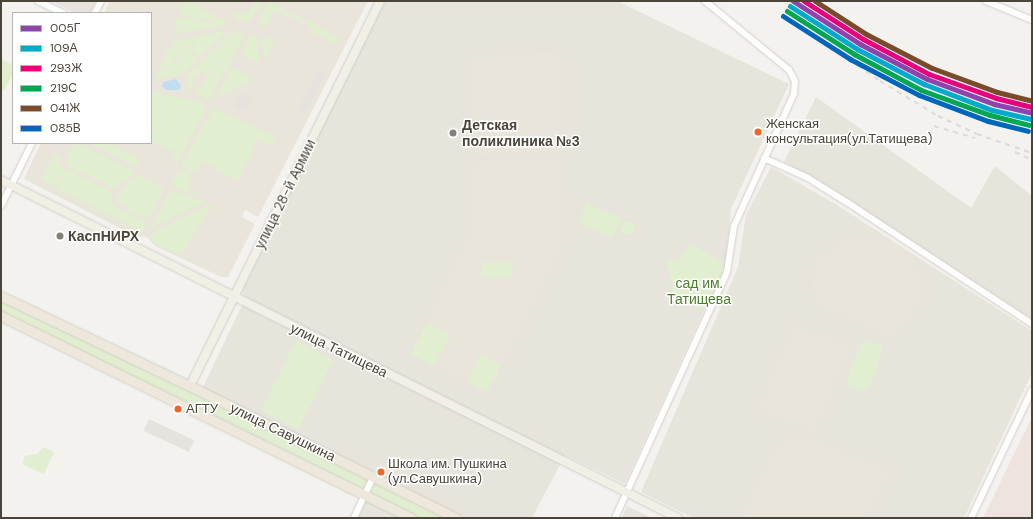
<!DOCTYPE html>
<html>
<head>
<meta charset="utf-8">
<style>
  body { margin:0 }
  #map { position:relative; width:1033px; height:519px; overflow:hidden; background:#f4f2ee; font-family:"DM Sans",sans-serif }
  div>[style] { position:absolute }
  .residential>* { inset:0; background:#e7e4dc }
  .industrial>* { inset:0; background:#e6e2de }
  .education>* { inset:0; background:#eae5da; transform-origin:0 0 }
  .medical>* { inset:0; background:#eee3df }
  .green>* { inset:0; background:#e1eecf; transform-origin:0 0 }
  .round { border-radius:50% }
  .parking>* { inset:0; background:#e6e3df; transform-origin:0 0 }
  .water>* { inset:0; background:#c0ddf1 }
  .roads { filter:drop-shadow(0 0 1px #d2d0cb) drop-shadow(0 0 1px #d2d0cb) }
  .minor>* { height:6px; margin:-3px; padding:0 3px; transform-origin:3px; border-radius:3px; background:#fdfdfc }
  .major>* { height:8px; margin:-4px; padding:0 4px; transform-origin:4px; border-radius:4px; background:#f2efe6 }
  .highway>* { height:9px; margin:-4.5px; padding:0 4.5px; transform-origin:4.5px; border-radius:4.5px; background:#ede8db }
  .rail>* { height:1.5px; margin-top:-0.75px; transform-origin:0; background:repeating-linear-gradient(90deg,#dbdbda 0 5px,transparent 0 10px) }
  .rail-1>* { height:5px; margin:-2.5px; padding:0 2.5px; transform-origin:2.5px; border-radius:2.5px; background:#8e44ad }
  .rail-2>* { height:5px; margin:-2.5px; padding:0 2.5px; transform-origin:2.5px; border-radius:2.5px; background:#00a9ce }
  .rail-3>* { height:5px; margin:-2.5px; padding:0 2.5px; transform-origin:2.5px; border-radius:2.5px; background:#e5007d }
  .rail-4>* { height:5px; margin:-2.5px; padding:0 2.5px; transform-origin:2.5px; border-radius:2.5px; background:#00a651 }
  .rail-5>* { height:5px; margin:-2.5px; padding:0 2.5px; transform-origin:2.5px; border-radius:2.5px; background:#7a4b2a }
  .rail-6>* { height:5px; margin:-2.5px; padding:0 2.5px; transform-origin:2.5px; border-radius:2.5px; background:#0065bd }
  .dots>* { width:11px; height:11px; translate:-50% -50%; box-sizing:border-box; border:2px solid #fff; border-radius:50% }
  span { translate:-50% -50%; white-space:nowrap; text-align:center; line-height:1.15; -webkit-text-stroke:3px #fff; paint-order:stroke }
  .bus-label { font-size:13px; color:#4b4439 }
  .left { translate:0 -50%; text-align:left }
  .poi-label { font-size:14px; color:#4b4439; font-weight:700 }
  .street-label { font-size:14px; color:#4b4439 }
  .park-label { font-size:14px; color:#4a7f2a }
  .frame { position:absolute; inset:0; border:2px solid #4b4439; pointer-events:none }
  .legend { position:absolute; left:12px; top:12px; width:140px; height:132px; box-sizing:border-box; background:#fff; border:1px solid #b7b4b0; margin:0; padding:5px 7px; list-style:none; font-size:12px; color:#4b4439 }
  .legend li { display:flex; align-items:center; gap:8px; height:20px }
  .legend b { width:20px; border:1px solid #b7b4b0 }
</style>
</head>
<body>
<div id="map">
  <div class="residential">
    <div style="clip-path:polygon(385px 1px,617px 1px,789px 84px,731px 209px,726px 262px,625px 484px,565px 455px,532px 518px,465px 518px,202px 389px,245px 299px,242px 289px)"></div>
    <div style="clip-path:polygon(816px 97px,971px 208px,995px 166px,1032px 196px,1032px 319px,808px 175px,784px 162px)"></div>
    <div style="clip-path:polygon(771px 167px,837px 205px,1032px 331px,1032px 373px,964px 518px,693px 518px,641px 492px,738px 267px,746px 215px)"></div>
    <div style="clip-path:polygon(366px 496px,400px 518px,355px 518px)"></div>
    <div style="clip-path:polygon(627px 506px,652px 518px,622px 518px)"></div>
  </div>
  <div class="industrial">
    <div style="clip-path:polygon(51px 1px,96px 1px,90px 13px,75px 13px)"></div>
  </div>
  <div class="education">
    <div style="clip-path:polygon(110px 1px,368px 1px,258px 217px,245px 210px,242px 217px,255px 224px,228px 277px,221px 277px,155px 246px,147px 237px,135px 236px,24px 179px,41px 143px,151px 143px,151px 13px,104px 13px)"></div>
    <div style="clip-path:polygon(557px 51px,562px 57px,560px 146px,555px 151px,476px 156px,474px 57px)"></div>
    <div style="clip-path:polygon(554px 157px,559px 160px,562px 242px,488px 393px,434px 366px,450px 335px,427px 323px,473px 230px,476px 162px)"></div>
    <div style="clip-path:polygon(852px 239px,876px 239px,899px 248px,912px 262px,922px 285px,913px 310px,901px 327px,888px 335px,822px 306px,812px 288px,812px 274px,819px 259px)"></div>
    <div style="left:795px;top:325px;width:59px;height:91px;rotate:23deg"></div>
    <div style="clip-path:polygon(809px 436px,887px 472px,863px 518px,743px 518px,781px 442px)"></div>
  </div>
  <div class="medical">
    <div style="clip-path:polygon(1032px 417px,1032px 518px,983px 518px)"></div>
  </div>
  <div class="green">
    <div style="clip-path:polygon(190px 1px,215px 16px,207px 20px,181px 15px,180px 5px)"></div>
    <div style="clip-path:polygon(254px 1px,263px 1px,250px 22px,236px 20px,236px 12px,248px 14px)"></div>
    <div style="clip-path:polygon(269px 1px,340px 38px,337px 45px,314px 33px,308px 25px,275px 10px,264px 29px,259px 21px)"></div>
    <div style="clip-path:polygon(180px 17px,208px 22px,217px 17px,231px 24px,176px 34px,176px 20px)"></div>
    <div style="clip-path:polygon(228px 30px,201px 56px,193px 51px,195px 37px)"></div>
    <div style="clip-path:polygon(233px 31px,232px 36px,192px 75px,194px 84px,191px 91px,186px 85px,185px 78px)"></div>
    <div style="clip-path:polygon(236px 32px,245px 34px,209px 101px,194px 93px,204px 84px,207px 75px,215px 74px,200px 72px,194px 78px,193px 75px,234px 35px,239px 36px,226px 59px,240px 36px,235px 34px)"></div>
    <div style="clip-path:polygon(251px 34px,256px 34px,260px 63px,240px 54px)"></div>
    <div style="clip-path:polygon(260px 36px,275px 41px,266px 60px)"></div>
    <div style="clip-path:polygon(193px 38px,192px 53px,186px 53px,199px 58px,183px 75px,155px 79px,168px 48px,181px 48px,171px 65px,180px 64px,185px 53px,179px 61px,174px 62px,184px 47px,170px 46px,173px 41px)"></div>
    <div style="clip-path:polygon(1px 59px,13px 65px,13px 73px,4px 91px,1px 90px)"></div>
    <div style="clip-path:polygon(232px 68px,254px 80px,216px 98px)"></div>
    <div style="clip-path:polygon(151px 91px,204px 103px,204px 113px,177px 164px,171px 161px,175px 152px,151px 141px)"></div>
    <div style="clip-path:polygon(214px 108px,276px 137px,272px 145px,258px 139px,237px 182px,203px 161px,196px 173px,181px 165px)"></div>
    <div style="clip-path:polygon(78px 143px,135px 172px,128px 180px,113px 189px,67px 166px,66px 160px,70px 151px)"></div>
    <div style="clip-path:polygon(90px 143px,110px 143px,140px 159px,138px 168px)"></div>
    <div style="clip-path:polygon(54px 154px,61px 157px,60px 163px,64px 171px,55px 187px,41px 180px)"></div>
    <div style="clip-path:polygon(180px 168px,192px 176px,187px 188px,201px 195px,190px 194px,171px 185px)"></div>
    <div style="clip-path:polygon(67px 169px,112px 192px,112px 202px,117px 208px,147px 223px,142px 232px,56px 188px)"></div>
    <div style="clip-path:polygon(139px 175px,164px 189px,148px 220px,126px 209px,132px 200px,132px 195px,130px 193px,131px 200px,127px 205px,120px 204px,117px 200px,117px 195px,122px 191px,119px 191px)"></div>
    <div style="clip-path:polygon(170px 190px,206px 202px,151px 228px)"></div>
    <div style="clip-path:polygon(214px 203px,180px 255px,156px 244px,148px 235px)"></div>
    <div style="left:587px;top:203px;width:38px;height:21px;rotate:25deg"></div>
    <div class="round" style="left:621px;top:221px;width:14px;height:14px"></div>
    <div style="clip-path:polygon(692px 245px,722px 262px,725px 267px,721px 271px,725px 272px,707px 308px,698px 308px,672px 293px,672px 286px,678px 283px,670px 282px,667px 260px,679px 261px,683px 253px)"></div>
    <div style="left:482px;top:262px;width:29px;height:15px"></div>
    <div style="clip-path:polygon(1px 299px,456px 518px,411px 518px,1px 314px)"></div>
    <div style="left:427px;top:323px;width:26px;height:35px;rotate:28deg"></div>
    <div style="left:296px;top:341px;width:42px;height:78px;rotate:27deg"></div>
    <div style="clip-path:polygon(871px 341px,883px 348px,872px 382px,866px 390px,850px 387px,847px 378px,860px 345px)"></div>
    <div style="left:481px;top:355px;width:22px;height:30px;rotate:27deg"></div>
    <div style="clip-path:polygon(44px 447px,54px 452px,44px 474px,22px 464px,25px 456px,37px 454px)"></div>
  </div>
  <div class="parking">
    <div style="left:319px;top:72px;width:8px;height:44px;rotate:30deg"></div>
    <div style="clip-path:polygon(241px 93px,250px 96px,255px 94px,245px 112px,234px 106px)"></div>
    <div style="left:149px;top:419px;width:50px;height:13px;rotate:25deg"></div>
  </div>
  <div class="water">
    <div style="clip-path:polygon(176px 79px,181px 86px,179px 90px,167px 90px,162px 87px,163px 82px)"></div>
  </div>
  <div class="roads">
    <div class="minor">
      <div style="left:38px;top:1px;width:28px;rotate:26deg"></div>
      <div style="left:986px;top:1px;width:50px;rotate:22.4deg"></div>
      <div style="left:95px;top:13px;width:13px;rotate:-63deg"></div>
      <div style="left:764px;top:158px;width:48px;rotate:24.4deg"></div>
      <div style="left:808px;top:178px;width:47px;rotate:32deg"></div>
      <div style="left:848px;top:203px;width:220px;rotate:33.3deg"></div>
      <div style="left:1px;top:206px;width:70px;rotate:-63.8deg"></div>
      <div style="left:354px;top:518px;width:45px;rotate:-65.1deg"></div>
      <div style="left:615px;top:518px;width:270px;rotate:-65.5deg"></div>
      <div style="left:727px;top:272px;width:47px;rotate:-81.3deg"></div>
      <div style="left:734px;top:226px;width:145px;rotate:-65.6deg"></div>
      <div style="left:794px;top:94px;width:13px;rotate:-86deg"></div>
      <div style="left:795px;top:81px;width:13px;rotate:-119deg"></div>
      <div style="left:789px;top:70px;width:109px;rotate:-140.6deg"></div>
      <div style="left:971px;top:518px;width:142px;rotate:-64.5deg"></div>
    </div>
    <div class="major">
      <div style="left:1px;top:180px;width:757px;rotate:26.53deg"></div>
      <div style="left:190px;top:386px;width:429px;rotate:-63.7deg"></div>
    </div>
    <div class="highway">
      <div style="left:1px;top:296px;width:209px;rotate:25.5deg"></div>
      <div style="left:190px;top:386px;width:297px;rotate:26.4deg"></div>
      <div style="left:1px;top:316px;width:457px;rotate:26.2deg"></div>
    </div>
  </div>
  <div class="rail">
    <div style="left:801px;top:1px;width:72px;rotate:32.6deg"></div>
    <div style="left:862px;top:40px;width:76px;rotate:27.6deg"></div>
    <div style="left:929px;top:75px;width:36px;rotate:21deg"></div>
    <div style="left:963px;top:88px;width:72px;rotate:15.4deg"></div>
    <div style="left:809px;top:31px;width:87px;rotate:35.2deg"></div>
    <div style="left:880px;top:81px;width:68px;rotate:31.1deg"></div>
    <div style="left:938px;top:116px;width:43px;rotate:24.8deg"></div>
    <div style="left:977px;top:134px;width:58px;rotate:19.1deg"></div>
    <div style="left:934px;top:126px;width:43px;rotate:16.3deg"></div>
    <div style="left:1015px;top:152px;width:19px;rotate:25deg"></div>
  </div>
  <div class="rail-1">
    <div style="left:793px;top:1px;width:80px;rotate:32.7deg"></div>
    <div style="left:860px;top:44px;width:76px;rotate:27.6deg"></div>
    <div style="left:927px;top:79px;width:72px;rotate:20.5deg"></div>
    <div style="left:994px;top:104px;width:39px;rotate:13deg"></div>
  </div>
  <div class="rail-2">
    <div style="left:790px;top:6px;width:80px;rotate:32.7deg"></div>
    <div style="left:857px;top:49px;width:76px;rotate:27.6deg"></div>
    <div style="left:924px;top:84px;width:73px;rotate:20.9deg"></div>
    <div style="left:992px;top:110px;width:40px;rotate:13deg"></div>
  </div>
  <div class="rail-3">
    <div style="left:804px;top:1px;width:70px;rotate:32.8deg"></div>
    <div style="left:863px;top:39px;width:75px;rotate:27.9deg"></div>
    <div style="left:929px;top:74px;width:71px;rotate:19.7deg"></div>
    <div style="left:996px;top:98px;width:37px;rotate:14deg"></div>
  </div>
  <div class="rail-4">
    <div style="left:787px;top:11px;width:80px;rotate:32.7deg"></div>
    <div style="left:854px;top:54px;width:76px;rotate:28.2deg"></div>
    <div style="left:921px;top:90px;width:73px;rotate:19.9deg"></div>
    <div style="left:990px;top:115px;width:40px;rotate:14.4deg"></div>
  </div>
  <div class="rail-5">
    <div style="left:815px;top:1px;width:61px;rotate:32.9deg"></div>
    <div style="left:866px;top:34px;width:74px;rotate:27.3deg"></div>
    <div style="left:932px;top:68px;width:69px;rotate:20.3deg"></div>
    <div style="left:997px;top:92px;width:36px;rotate:14deg"></div>
  </div>
  <div class="rail-6">
    <div style="left:783px;top:16px;width:80px;rotate:32.7deg"></div>
    <div style="left:850px;top:59px;width:78px;rotate:27.6deg"></div>
    <div style="left:919px;top:95px;width:74px;rotate:20.6deg"></div>
    <div style="left:988px;top:121px;width:41px;rotate:14deg"></div>
  </div>
  <div class="dots">
    <div style="left:758px;top:132px;background:#f26522"></div>
    <div style="left:453px;top:133px;background:#868178"></div>
    <div style="left:60px;top:236px;background:#868178"></div>
    <div style="left:178px;top:409px;background:#f26522"></div>
    <div style="left:381px;top:472px;background:#f26522"></div>
  </div>
  <div class="bus-label">
    <span class="left" style="left:766px;top:132px">Женская<br>консультация(ул.Татищева)</span>
    <span class="left" style="left:186px;top:409px">АГТУ</span>
    <span class="left" style="left:388px;top:472px">Школа им. Пушкина<br>(ул.Савушкина)</span>
  </div>
  <div class="poi-label">
    <span class="left" style="left:462px;top:133px">Детская<br>поликлиника №3</span>
    <span class="left" style="left:68px;top:236px">КаспНИРХ</span>
  </div>
  <div class="street-label">
    <span style="left:285px;top:194px;rotate:-64deg">улица 28-й Армии</span>
    <span style="left:339px;top:350px;rotate:26deg">улица Татищева</span>
    <span style="left:283px;top:432px;rotate:26deg">улица Савушкина</span>
  </div>
  <div class="park-label">
    <span style="left:699px;top:291px">сад им.<br>Татищева</span>
  </div>
  <div class="frame"></div>
  <ul class="legend">
  <li><b style="height:5px;background:#8e44ad"></b>005Г</li>
  <li><b style="height:5px;background:#00a9ce"></b>109А</li>
  <li><b style="height:5px;background:#e5007d"></b>293Ж</li>
  <li><b style="height:5px;background:#00a651"></b>219С</li>
  <li><b style="height:5px;background:#7a4b2a"></b>041Ж</li>
  <li><b style="height:5px;background:#0065bd"></b>085В</li>
  </ul>
</div>
</body>
</html>
